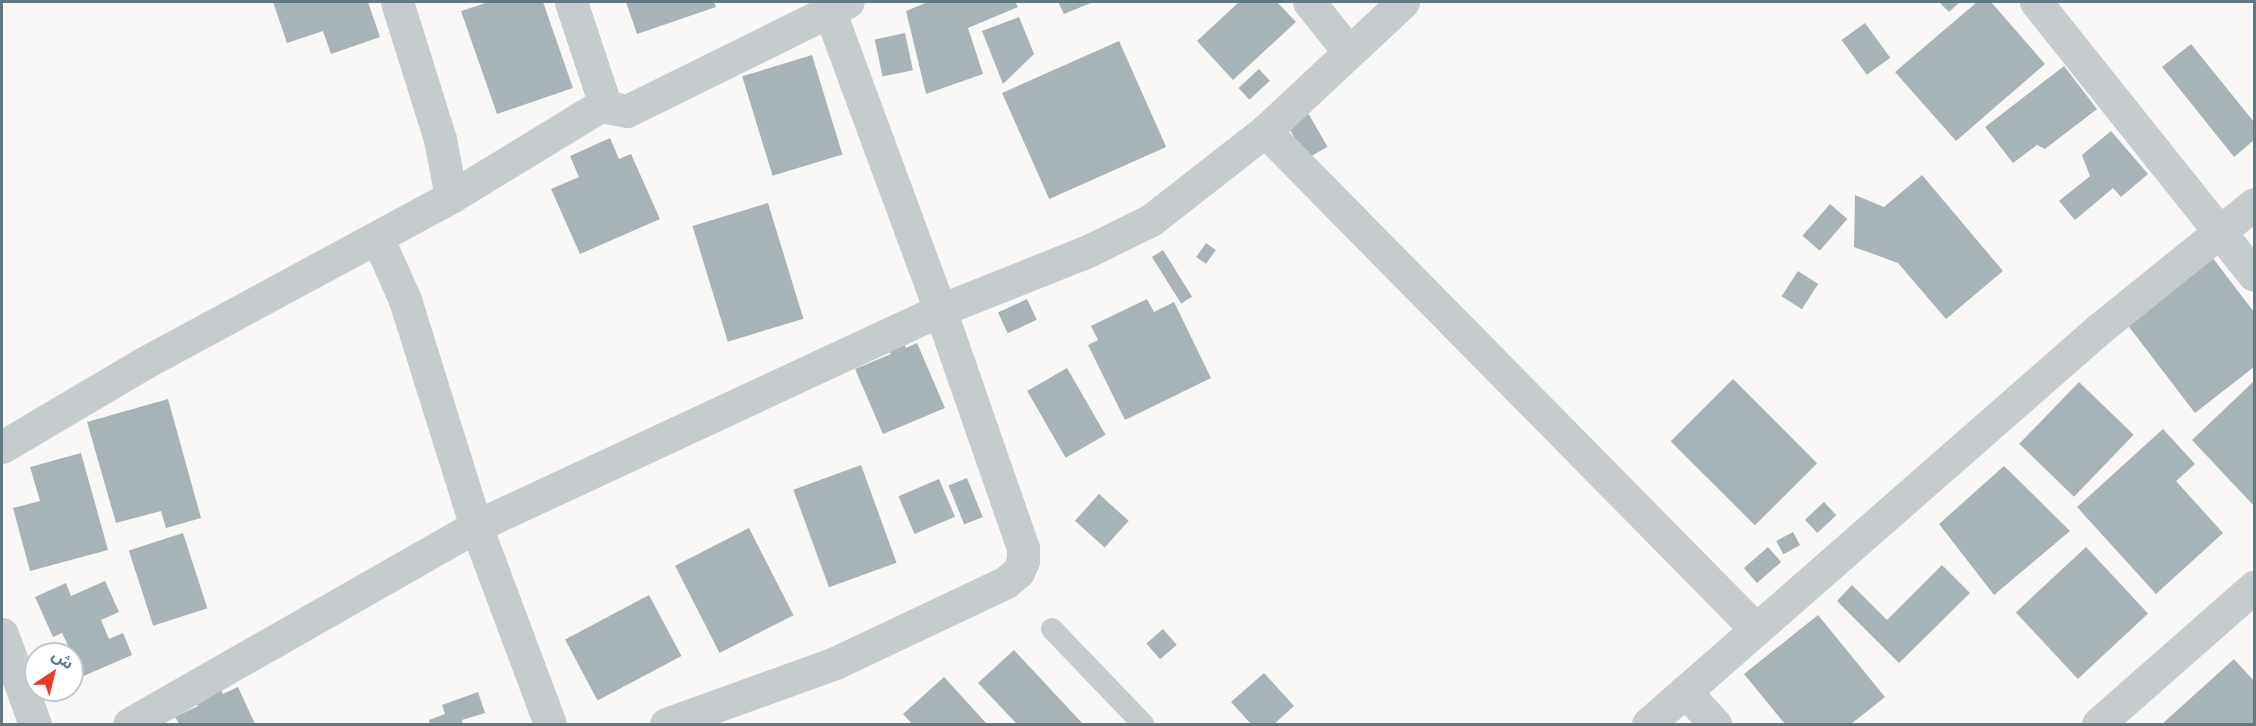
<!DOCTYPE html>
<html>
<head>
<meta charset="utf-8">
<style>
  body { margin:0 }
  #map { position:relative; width:2256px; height:726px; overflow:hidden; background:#f9f8f6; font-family:"PT Sans Narrow","Noto Sans Arabic",sans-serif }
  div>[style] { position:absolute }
  .building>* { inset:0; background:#a8b3b8; transform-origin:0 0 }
  .service>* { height:22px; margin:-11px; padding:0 11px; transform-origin:11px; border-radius:11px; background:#c6cbce }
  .minor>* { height:33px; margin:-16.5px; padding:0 16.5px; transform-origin:16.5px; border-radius:16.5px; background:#c6cbce }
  span { translate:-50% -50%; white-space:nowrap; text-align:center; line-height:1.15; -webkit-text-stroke:6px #fff; paint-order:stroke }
  .frame { position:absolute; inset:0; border:3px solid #627883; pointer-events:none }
  .north { position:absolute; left:24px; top:642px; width:60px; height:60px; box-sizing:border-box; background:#fff; border:2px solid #c0c9cd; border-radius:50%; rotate:35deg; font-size:16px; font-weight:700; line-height:24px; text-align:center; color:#627883 }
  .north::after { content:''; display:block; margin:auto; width:21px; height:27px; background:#ec3a23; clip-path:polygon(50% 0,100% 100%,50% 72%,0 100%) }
</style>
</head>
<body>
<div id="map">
  <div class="building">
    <div style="clip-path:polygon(273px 2px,368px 2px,380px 37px,331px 54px,323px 31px,287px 43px)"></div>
    <div style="clip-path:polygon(489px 2px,543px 2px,573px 88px,497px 114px,461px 11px)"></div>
    <div style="clip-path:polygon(626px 2px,714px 2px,716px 7px,637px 34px)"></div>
    <div style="clip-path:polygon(928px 2px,1015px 2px,1018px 7px,968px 28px,983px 74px,926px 94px,906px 11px)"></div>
    <div style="clip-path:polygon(1058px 2px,1093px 2px,1064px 14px)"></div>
    <div style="clip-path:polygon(1239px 2px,1277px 2px,1296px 22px,1233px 80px,1197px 41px)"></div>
    <div style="clip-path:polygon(1939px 2px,1960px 2px,1949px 12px)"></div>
    <div style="clip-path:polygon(1977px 2px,1991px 2px,2045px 64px,1956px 141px,1895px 72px)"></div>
    <div style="clip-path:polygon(1019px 17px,1034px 54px,1003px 84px,982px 31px)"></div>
    <div style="left:1865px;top:23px;width:43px;height:29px;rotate:54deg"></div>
    <div style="left:905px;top:33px;width:38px;height:31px;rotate:78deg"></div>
    <div style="left:1119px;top:41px;width:116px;height:128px;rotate:66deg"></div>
    <div style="clip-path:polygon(2191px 44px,2254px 122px,2254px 140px,2234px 157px,2162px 67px)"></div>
    <div style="left:812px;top:55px;width:104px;height:73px;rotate:73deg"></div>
    <div style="clip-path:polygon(2064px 66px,2097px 109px,2045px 149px,2037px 145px,2013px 163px,1985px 127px)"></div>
    <div style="left:1259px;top:69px;width:16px;height:28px;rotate:47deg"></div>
    <div style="left:1308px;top:113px;width:39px;height:24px;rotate:60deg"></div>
    <div style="clip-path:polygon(2111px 131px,2148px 174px,2121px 197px,2113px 188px,2075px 220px,2059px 201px,2090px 176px,2082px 155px)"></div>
    <div style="clip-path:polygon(610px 138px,619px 159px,631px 154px,660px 219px,580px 254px,551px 189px,579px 177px,570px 156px)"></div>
    <div style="clip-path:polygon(1922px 175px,2003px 271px,1946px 319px,1898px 263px,1854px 247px,1855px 195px,1884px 207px)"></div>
    <div style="left:768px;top:203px;width:121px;height:79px;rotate:73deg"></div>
    <div style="left:1830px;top:204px;width:23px;height:42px;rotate:41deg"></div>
    <div style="left:1206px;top:243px;width:12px;height:17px;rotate:35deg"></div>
    <div style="left:1163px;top:250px;width:55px;height:13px;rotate:58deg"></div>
    <div style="clip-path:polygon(2209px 253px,2254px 312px,2254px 367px,2195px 413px,2123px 319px)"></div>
    <div style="left:1798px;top:271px;width:24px;height:30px;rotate:33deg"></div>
    <div style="left:1027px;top:299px;width:23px;height:32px;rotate:65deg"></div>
    <div style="clip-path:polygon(1147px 299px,1154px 312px,1174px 302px,1211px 378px,1125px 420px,1088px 345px,1098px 340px,1091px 326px)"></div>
    <div style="clip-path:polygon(902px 338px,906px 348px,917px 343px,945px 408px,883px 434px,855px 369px,891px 354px,886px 344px)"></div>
    <div style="left:1067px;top:368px;width:77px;height:46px;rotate:60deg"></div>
    <div style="left:1733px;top:379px;width:119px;height:88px;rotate:45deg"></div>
    <div style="clip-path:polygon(2254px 381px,2254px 506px,2192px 440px)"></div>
    <div style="left:2079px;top:382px;width:76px;height:86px;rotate:44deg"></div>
    <div style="clip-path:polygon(168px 399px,201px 518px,166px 528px,161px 511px,116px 523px,87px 422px)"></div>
    <div style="clip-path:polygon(2163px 429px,2195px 464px,2176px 481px,2223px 533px,2156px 594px,2077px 507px)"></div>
    <div style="clip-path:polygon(81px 453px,108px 550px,30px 571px,13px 508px,40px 501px,30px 467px)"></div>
    <div style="left:861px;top:465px;width:104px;height:72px;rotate:70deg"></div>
    <div style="clip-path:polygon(2004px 466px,2070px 531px,1994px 595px,1939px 524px)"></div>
    <div style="left:967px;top:478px;width:42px;height:20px;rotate:68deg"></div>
    <div style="left:939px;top:479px;width:41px;height:44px;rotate:67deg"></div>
    <div style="left:1099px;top:494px;width:40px;height:36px;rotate:42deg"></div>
    <div style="left:1824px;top:502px;width:18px;height:26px;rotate:47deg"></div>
    <div style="left:749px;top:528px;width:98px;height:83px;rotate:63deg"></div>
    <div style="left:1793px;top:532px;width:15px;height:19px;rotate:62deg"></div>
    <div style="left:183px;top:533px;width:79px;height:57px;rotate:72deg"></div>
    <div style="left:1768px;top:547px;width:20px;height:32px;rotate:49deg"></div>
    <div style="left:2086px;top:547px;width:91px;height:96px;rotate:47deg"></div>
    <div style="clip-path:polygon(1942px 565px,1970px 593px,1899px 663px,1837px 601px,1852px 585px,1887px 620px)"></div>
    <div style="clip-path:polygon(105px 581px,119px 612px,101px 620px,109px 639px,123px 633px,132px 655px,72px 681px,72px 654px,62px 633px,53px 637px,35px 597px,66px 583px,71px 596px)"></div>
    <div style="left:649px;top:595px;width:69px;height:95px;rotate:62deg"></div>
    <div style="clip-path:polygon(1818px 615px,1885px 697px,1851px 724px,1785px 724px,1744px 674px)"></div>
    <div style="left:1163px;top:629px;width:21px;height:22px;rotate:49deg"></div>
    <div style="clip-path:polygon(1014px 650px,1083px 724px,1017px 724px,978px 683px)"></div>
    <div style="clip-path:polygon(2234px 659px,2254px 681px,2254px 724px,2162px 724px)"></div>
    <div style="clip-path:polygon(1264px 673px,1294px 706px,1274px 724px,1251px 724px,1231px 702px)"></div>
    <div style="clip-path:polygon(944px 677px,987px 724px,912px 724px,903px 714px)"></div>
    <div style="clip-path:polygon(217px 680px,223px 694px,238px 687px,255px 724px,179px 724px,175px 717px,198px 706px,191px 691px)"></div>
    <div style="clip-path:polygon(478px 692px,485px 713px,462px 720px,463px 724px,430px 724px,429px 720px,445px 714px,442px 705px)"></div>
  </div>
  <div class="service">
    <div style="left:1052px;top:629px;width:132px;rotate:46.2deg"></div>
  </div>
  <div class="minor">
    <div style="left:397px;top:2px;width:144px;rotate:72.6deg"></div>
    <div style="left:440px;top:139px;width:59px;rotate:79.3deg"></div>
    <div style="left:571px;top:2px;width:108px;rotate:71.6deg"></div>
    <div style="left:605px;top:104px;width:5px;rotate:158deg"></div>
    <div style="left:600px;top:106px;width:27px;rotate:10deg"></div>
    <div style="left:627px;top:111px;width:246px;rotate:-26.3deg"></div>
    <div style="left:1309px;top:2px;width:64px;rotate:51.3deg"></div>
    <div style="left:2036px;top:2px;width:349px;rotate:51.4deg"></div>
    <div style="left:1265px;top:131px;width:699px;rotate:45.41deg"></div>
    <div style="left:378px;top:239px;width:67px;rotate:66.1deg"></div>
    <div style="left:405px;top:300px;width:237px;rotate:72.6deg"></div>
    <div style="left:476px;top:526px;width:211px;rotate:69.5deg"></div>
    <div style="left:2px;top:447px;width:165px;rotate:-30.6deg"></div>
    <div style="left:144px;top:363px;width:349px;rotate:-28.4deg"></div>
    <div style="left:451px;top:197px;width:175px;rotate:-31.4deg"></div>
    <div style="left:2px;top:634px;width:96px;rotate:69.9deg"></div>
    <div style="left:1685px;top:691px;width:45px;rotate:47.7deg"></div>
    <div style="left:129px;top:724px;width:400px;rotate:-29.7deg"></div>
    <div style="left:476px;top:526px;width:512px;rotate:-24.96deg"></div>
    <div style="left:940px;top:310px;width:157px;rotate:-21.7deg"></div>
    <div style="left:1086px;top:252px;width:72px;rotate:-26.2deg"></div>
    <div style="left:1151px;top:220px;width:145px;rotate:-38deg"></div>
    <div style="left:1265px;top:131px;width:189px;rotate:-43.1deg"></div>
    <div style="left:666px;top:724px;width:180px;rotate:-19.8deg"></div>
    <div style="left:835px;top:663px;width:189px;rotate:-25.3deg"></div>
    <div style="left:1006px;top:582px;width:16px;rotate:-40deg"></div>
    <div style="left:1018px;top:572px;width:12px;rotate:-66deg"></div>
    <div style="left:1023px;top:561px;width:13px;rotate:-90deg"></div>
    <div style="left:1023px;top:548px;width:252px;rotate:-109.2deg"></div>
    <div style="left:940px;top:310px;width:318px;rotate:-110.3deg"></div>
    <div style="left:1648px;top:724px;width:600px;rotate:-41.21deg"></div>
    <div style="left:2099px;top:329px;width:199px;rotate:-38.9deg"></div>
    <div style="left:2098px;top:724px;width:208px;rotate:-41.3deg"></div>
  </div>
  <div class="frame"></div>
  <div class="north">ش</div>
</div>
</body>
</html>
